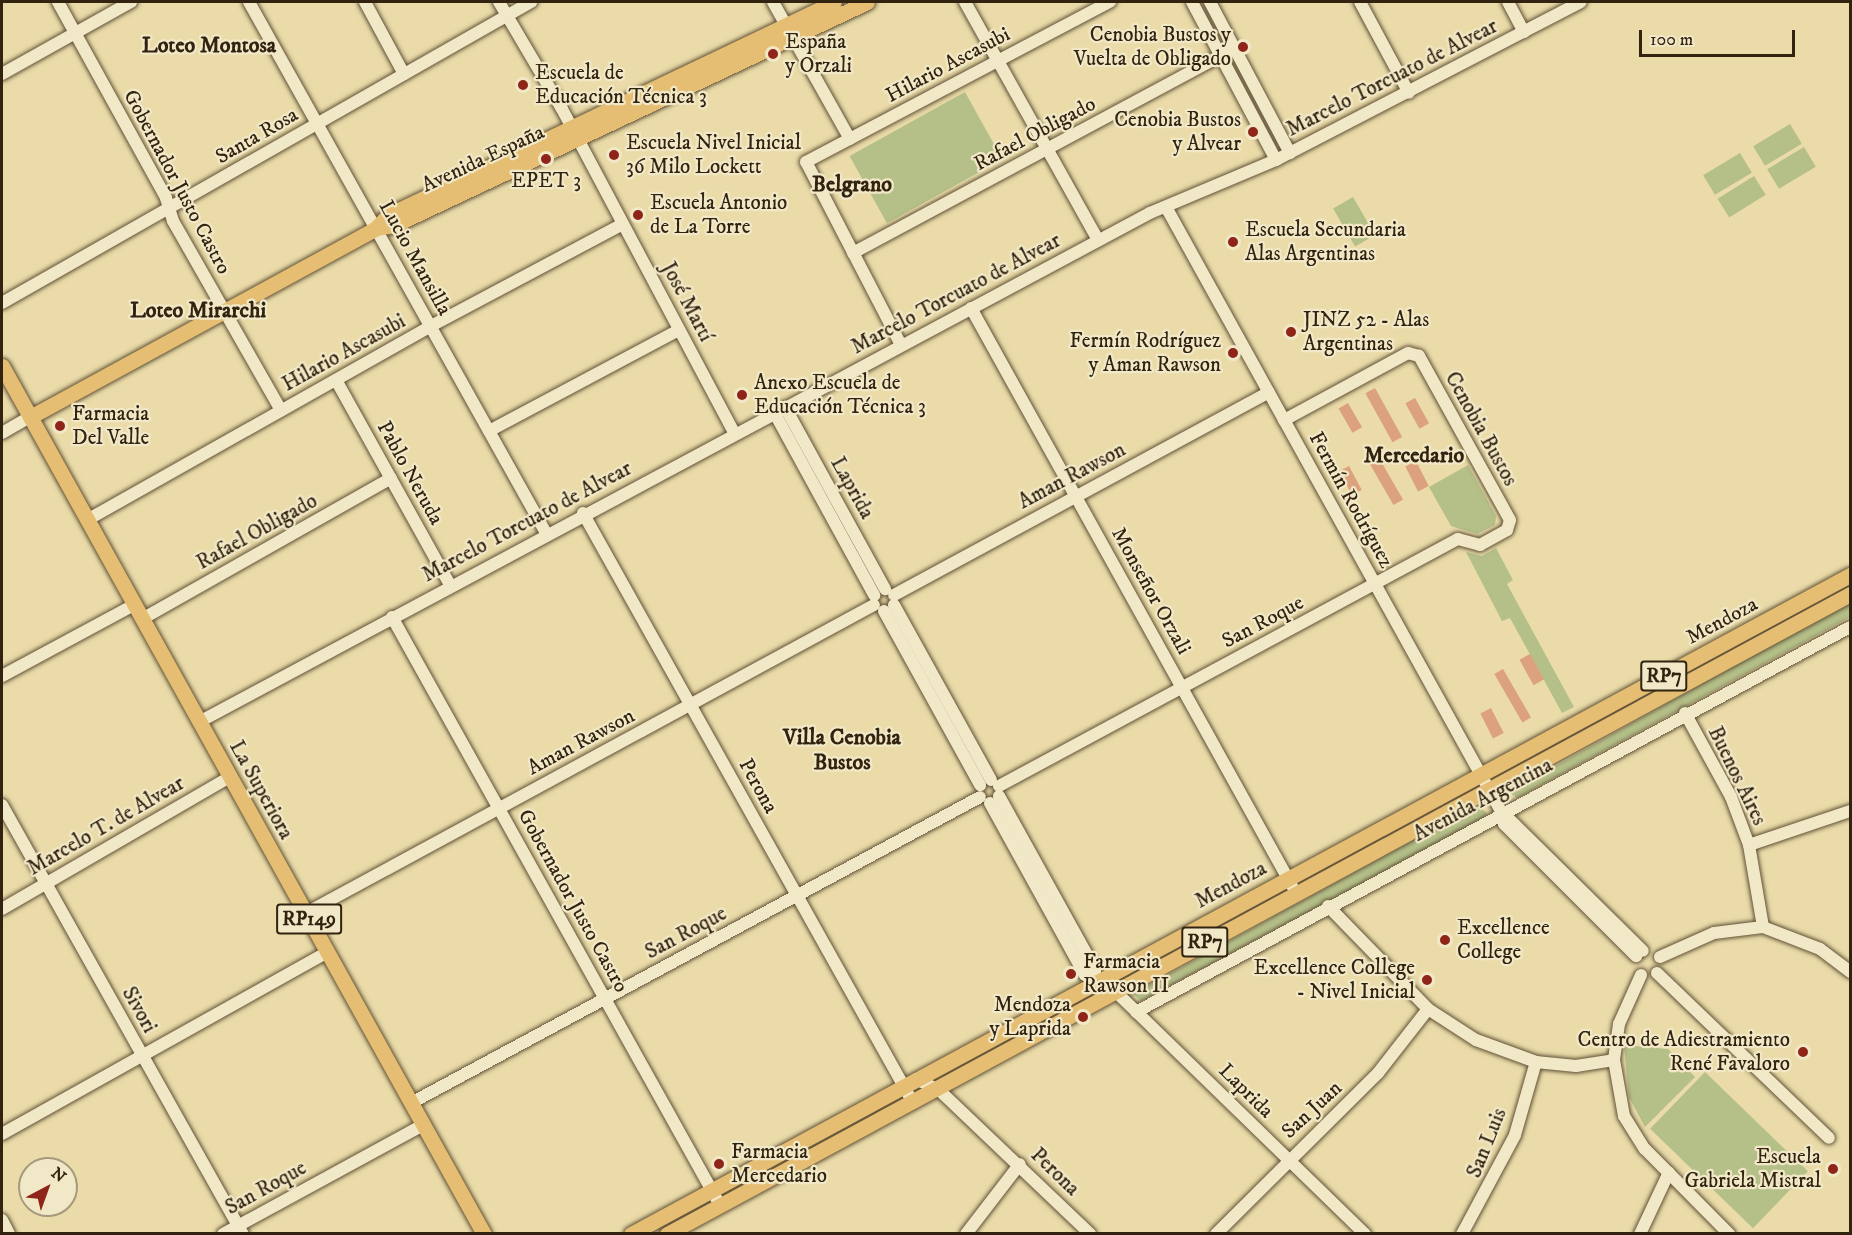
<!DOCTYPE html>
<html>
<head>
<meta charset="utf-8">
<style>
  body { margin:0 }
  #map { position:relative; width:1852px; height:1235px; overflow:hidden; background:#eadba9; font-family:"IM FELL DW Pica",serif }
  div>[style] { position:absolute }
  .green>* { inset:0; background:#b5c089; transform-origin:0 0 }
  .building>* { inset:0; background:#dca17d; transform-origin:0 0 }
  .roads { filter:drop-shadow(0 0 2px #605136) drop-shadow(0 0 2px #605136) }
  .minor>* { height:12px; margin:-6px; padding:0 6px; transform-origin:6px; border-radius:6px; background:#f1e8c7 }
  .major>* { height:15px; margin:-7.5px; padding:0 7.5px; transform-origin:7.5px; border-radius:7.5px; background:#e5be74 }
  .dots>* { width:16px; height:16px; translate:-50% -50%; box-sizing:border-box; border:3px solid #f1e8c7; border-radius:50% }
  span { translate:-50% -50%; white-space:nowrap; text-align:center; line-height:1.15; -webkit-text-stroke:4.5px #f1e8c7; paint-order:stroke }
  .shield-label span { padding:2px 4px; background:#f1e8c7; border:2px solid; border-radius:4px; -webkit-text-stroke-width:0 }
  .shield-label { font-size:20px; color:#322310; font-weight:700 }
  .poi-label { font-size:21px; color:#322310 }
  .right { translate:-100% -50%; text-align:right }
  .left { translate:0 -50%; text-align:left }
  .street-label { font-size:21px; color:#322310 }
  .neighbourhood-label { font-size:22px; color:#322310; font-weight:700 }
  .frame { position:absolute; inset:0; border:3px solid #322310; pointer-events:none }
  .north { position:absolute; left:18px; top:1157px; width:60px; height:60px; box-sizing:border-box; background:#f1e8c7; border:2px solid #a5997e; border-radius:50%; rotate:41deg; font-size:16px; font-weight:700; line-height:24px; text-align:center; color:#322310 }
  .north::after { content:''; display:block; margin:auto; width:21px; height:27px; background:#8f2418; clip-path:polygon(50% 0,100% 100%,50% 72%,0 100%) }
  .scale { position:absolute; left:1639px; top:30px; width:156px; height:27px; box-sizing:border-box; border:3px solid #322310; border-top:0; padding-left:8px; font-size:18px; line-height:21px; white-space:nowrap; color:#322310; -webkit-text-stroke:4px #f1e8c7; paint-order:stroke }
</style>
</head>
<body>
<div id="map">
  <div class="green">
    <div style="left:965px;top:92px;width:77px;height:132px;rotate:61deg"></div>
    <div style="left:1790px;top:124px;width:23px;height:43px;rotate:59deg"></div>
    <div style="left:1804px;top:147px;width:23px;height:43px;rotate:59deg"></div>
    <div style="left:1740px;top:153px;width:23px;height:43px;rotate:59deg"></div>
    <div style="left:1754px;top:176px;width:22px;height:43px;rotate:58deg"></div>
    <div style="left:1353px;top:197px;width:44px;height:23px;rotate:60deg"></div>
    <div style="clip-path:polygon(1468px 465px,1496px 516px,1495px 525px,1477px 534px,1451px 526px,1429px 487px)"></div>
    <div style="clip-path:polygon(1496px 548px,1513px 580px,1507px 584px,1574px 707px,1562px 713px,1510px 618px,1502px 621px,1466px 552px,1482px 556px)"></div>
    <div style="clip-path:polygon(1850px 601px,1850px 617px,1517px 798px,1509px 792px)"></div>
    <div style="clip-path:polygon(1477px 805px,1487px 813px,1485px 818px,1141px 1001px,1133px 994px)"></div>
    <div style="clip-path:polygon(1624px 1045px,1668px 1049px,1695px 1077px,1645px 1127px,1629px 1097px)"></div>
    <div style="left:1705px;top:1072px;width:143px;height:79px;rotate:44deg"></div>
  </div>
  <div class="building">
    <div style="left:1375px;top:388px;width:56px;height:11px;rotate:61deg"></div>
    <div style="left:1415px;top:398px;width:29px;height:11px;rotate:61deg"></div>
    <div style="left:1348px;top:403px;width:28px;height:11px;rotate:60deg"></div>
    <div style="left:1375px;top:451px;width:56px;height:11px;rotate:60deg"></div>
    <div style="left:1416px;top:461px;width:28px;height:12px;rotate:63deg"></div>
    <div style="left:1349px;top:466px;width:27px;height:11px;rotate:62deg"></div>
    <div style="left:1530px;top:654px;width:29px;height:12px;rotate:61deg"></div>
    <div style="left:1503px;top:669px;width:56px;height:10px;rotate:60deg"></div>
    <div style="left:1491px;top:708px;width:28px;height:12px;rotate:63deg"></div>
  </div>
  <div class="roads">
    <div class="minor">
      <div style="left:58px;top:2px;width:224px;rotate:61.1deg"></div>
      <div style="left:166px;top:198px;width:24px;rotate:73deg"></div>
      <div style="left:173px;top:221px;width:218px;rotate:60.3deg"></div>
      <div style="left:249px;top:2px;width:608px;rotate:60.78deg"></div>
      <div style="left:365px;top:2px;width:82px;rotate:61.6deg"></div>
      <div style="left:499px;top:2px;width:124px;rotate:59.5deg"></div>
      <div style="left:562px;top:109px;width:367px;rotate:62deg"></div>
      <div style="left:773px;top:2px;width:157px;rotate:60.7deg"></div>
      <div style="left:965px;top:2px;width:273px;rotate:60.8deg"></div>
      <div style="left:1192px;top:2px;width:179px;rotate:62deg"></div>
      <div style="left:1210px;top:2px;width:171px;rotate:62.1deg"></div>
      <div style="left:1360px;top:2px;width:103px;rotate:61.7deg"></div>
      <div style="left:1508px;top:2px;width:34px;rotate:62deg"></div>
      <div style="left:2px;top:74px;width:148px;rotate:-29.2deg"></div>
      <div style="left:1166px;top:207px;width:691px;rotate:60.99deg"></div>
      <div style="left:1501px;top:811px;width:13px;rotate:77deg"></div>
      <div style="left:1504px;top:824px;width:187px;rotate:45deg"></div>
      <div style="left:853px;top:253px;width:434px;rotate:-28.2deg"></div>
      <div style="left:2px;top:303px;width:609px;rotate:-29.64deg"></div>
      <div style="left:971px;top:308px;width:661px;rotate:60.95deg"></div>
      <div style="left:901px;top:345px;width:206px;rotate:-117.4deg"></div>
      <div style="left:806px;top:162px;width:344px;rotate:-27.8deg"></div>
      <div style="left:336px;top:380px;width:235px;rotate:60.9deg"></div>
      <div style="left:785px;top:407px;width:208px;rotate:61.2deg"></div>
      <div style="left:774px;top:412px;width:209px;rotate:61.3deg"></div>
      <div style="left:489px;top:431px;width:215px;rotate:-28deg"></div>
      <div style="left:2px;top:433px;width:32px;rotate:-30deg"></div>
      <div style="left:583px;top:513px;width:674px;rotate:60.77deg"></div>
      <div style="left:87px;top:520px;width:395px;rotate:-29.4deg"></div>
      <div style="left:431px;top:326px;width:217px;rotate:-28deg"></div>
      <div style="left:894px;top:595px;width:426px;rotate:-28.4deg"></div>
      <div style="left:894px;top:605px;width:200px;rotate:61deg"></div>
      <div style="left:884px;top:611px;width:199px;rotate:61.1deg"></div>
      <div style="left:392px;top:617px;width:673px;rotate:60.85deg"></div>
      <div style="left:142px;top:619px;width:286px;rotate:-29.5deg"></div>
      <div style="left:2px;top:676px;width:150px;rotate:-28.3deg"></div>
      <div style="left:1685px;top:713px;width:96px;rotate:61.3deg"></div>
      <div style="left:1731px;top:797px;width:51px;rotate:69.4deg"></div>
      <div style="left:1749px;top:845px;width:83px;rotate:80.3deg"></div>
      <div style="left:199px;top:722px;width:1079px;rotate:-28.16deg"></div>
      <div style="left:1150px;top:213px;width:137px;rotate:-22.8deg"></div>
      <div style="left:1276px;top:160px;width:343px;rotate:-27.4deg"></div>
      <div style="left:999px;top:786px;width:521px;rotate:-28.29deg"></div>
      <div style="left:1458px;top:539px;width:23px;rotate:15deg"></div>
      <div style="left:1480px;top:545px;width:31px;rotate:-29deg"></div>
      <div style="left:1507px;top:530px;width:10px;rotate:-73deg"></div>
      <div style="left:1510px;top:520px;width:188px;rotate:-119deg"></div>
      <div style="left:1419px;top:356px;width:11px;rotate:-165deg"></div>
      <div style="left:1408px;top:353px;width:141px;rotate:151.6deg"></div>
      <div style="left:999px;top:796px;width:198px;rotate:61deg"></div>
      <div style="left:1095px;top:969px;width:12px;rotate:90deg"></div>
      <div style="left:990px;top:803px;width:196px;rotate:61.1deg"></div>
      <div style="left:1085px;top:975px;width:34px;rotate:28deg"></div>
      <div style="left:1115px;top:991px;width:349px;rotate:44.2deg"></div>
      <div style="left:2px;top:805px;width:492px;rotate:60.7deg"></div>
      <div style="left:1501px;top:811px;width:199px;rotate:44.6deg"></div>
      <div style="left:1749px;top:845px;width:107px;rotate:-18.6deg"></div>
      <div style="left:1328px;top:906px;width:144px;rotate:45.8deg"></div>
      <div style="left:1428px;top:1009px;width:57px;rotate:32.9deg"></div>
      <div style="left:1476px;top:1040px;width:64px;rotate:20.1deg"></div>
      <div style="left:1536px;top:1062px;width:40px;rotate:5.7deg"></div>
      <div style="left:1576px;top:1066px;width:38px;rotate:-9deg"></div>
      <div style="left:2px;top:909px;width:263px;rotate:-30.1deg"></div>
      <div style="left:306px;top:913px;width:646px;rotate:-28.47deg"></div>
      <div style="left:1660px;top:957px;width:59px;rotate:-24deg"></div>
      <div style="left:1714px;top:933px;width:49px;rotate:-7deg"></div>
      <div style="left:1763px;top:927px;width:61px;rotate:21.1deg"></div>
      <div style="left:1820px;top:949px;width:38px;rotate:37deg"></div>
      <div style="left:1657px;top:973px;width:238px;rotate:43.8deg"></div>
      <div style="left:1641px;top:975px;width:54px;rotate:114.2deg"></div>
      <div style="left:1619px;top:1024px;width:36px;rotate:98deg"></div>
      <div style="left:1614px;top:1060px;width:57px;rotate:79.9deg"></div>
      <div style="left:1624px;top:1116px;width:39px;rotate:58deg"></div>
      <div style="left:1645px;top:1149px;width:120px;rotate:45.3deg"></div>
      <div style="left:1136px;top:1012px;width:811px;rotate:-28.33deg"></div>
      <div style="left:916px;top:1079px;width:25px;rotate:26deg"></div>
      <div style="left:939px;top:1090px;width:209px;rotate:43.6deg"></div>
      <div style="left:411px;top:1103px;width:646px;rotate:-28.27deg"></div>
      <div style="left:2px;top:1134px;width:373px;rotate:-29.2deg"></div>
      <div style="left:2px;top:1220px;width:16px;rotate:63deg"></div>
      <div style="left:223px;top:1234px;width:228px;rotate:-28.6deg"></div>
      <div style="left:966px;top:1234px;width:88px;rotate:-52.4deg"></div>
      <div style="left:1216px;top:1234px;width:228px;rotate:-44.8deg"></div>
      <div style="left:1378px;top:1073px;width:81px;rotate:-52deg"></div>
      <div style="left:1462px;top:1234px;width:112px;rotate:-61.8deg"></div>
      <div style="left:1515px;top:1135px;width:76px;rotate:-74deg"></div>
      <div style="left:1640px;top:1234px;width:68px;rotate:-64.9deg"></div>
    </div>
    <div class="major">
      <div style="left:376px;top:228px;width:18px;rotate:-9deg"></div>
      <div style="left:394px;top:225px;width:523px;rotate:-25.24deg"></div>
      <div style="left:2px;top:366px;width:993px;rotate:60.96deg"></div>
      <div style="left:30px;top:417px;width:394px;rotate:-28.6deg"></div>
      <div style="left:376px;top:228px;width:18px;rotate:-47deg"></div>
      <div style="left:388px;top:215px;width:494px;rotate:-25.5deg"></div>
      <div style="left:631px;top:1234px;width:1386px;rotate:-28.4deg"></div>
      <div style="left:667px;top:1234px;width:1345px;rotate:-28.41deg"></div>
    </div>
  </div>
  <div class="dots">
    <div style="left:1243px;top:47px;background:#8f2418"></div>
    <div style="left:773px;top:54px;background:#8f2418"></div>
    <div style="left:523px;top:85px;background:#8f2418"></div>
    <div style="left:1253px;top:132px;background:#8f2418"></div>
    <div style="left:614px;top:155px;background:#8f2418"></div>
    <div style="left:546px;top:159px;background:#8f2418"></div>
    <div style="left:638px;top:215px;background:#8f2418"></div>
    <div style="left:1233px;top:242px;background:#8f2418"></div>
    <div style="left:1291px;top:332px;background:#8f2418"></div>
    <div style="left:1233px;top:353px;background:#8f2418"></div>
    <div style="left:742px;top:395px;background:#8f2418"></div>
    <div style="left:60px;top:426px;background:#8f2418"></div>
    <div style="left:1445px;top:940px;background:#8f2418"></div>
    <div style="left:1071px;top:974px;background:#8f2418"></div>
    <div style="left:1427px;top:980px;background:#8f2418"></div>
    <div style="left:1083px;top:1017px;background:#8f2418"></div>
    <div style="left:1803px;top:1052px;background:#8f2418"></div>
    <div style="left:719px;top:1164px;background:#8f2418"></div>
    <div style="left:1833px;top:1169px;background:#8f2418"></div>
  </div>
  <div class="shield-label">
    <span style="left:1664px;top:676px">RP7</span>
    <span style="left:309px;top:919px">RP149</span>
    <span style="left:1205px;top:942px">RP7</span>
  </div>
  <div class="poi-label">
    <span class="right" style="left:1231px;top:47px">Cenobia Bustos y<br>Vuelta de Obligado</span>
    <span class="left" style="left:785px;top:54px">España<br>y Orzali</span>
    <span class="left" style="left:535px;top:85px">Escuela de<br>Educación Técnica 3</span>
    <span class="right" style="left:1241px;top:132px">Cenobia Bustos<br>y Alvear</span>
    <span class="left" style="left:626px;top:155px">Escuela Nivel Inicial<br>36 Milo Lockett</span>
    <span style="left:546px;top:181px">EPET 3</span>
    <span class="left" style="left:650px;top:215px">Escuela Antonio<br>de La Torre</span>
    <span class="left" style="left:1245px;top:242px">Escuela Secundaria<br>Alas Argentinas</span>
    <span class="left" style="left:1303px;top:332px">JINZ 52 - Alas<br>Argentinas</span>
    <span class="right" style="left:1221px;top:353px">Fermín Rodríguez<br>y Aman Rawson</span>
    <span class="left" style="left:754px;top:395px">Anexo Escuela de<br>Educación Técnica 3</span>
    <span class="left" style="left:72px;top:426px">Farmacia<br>Del Valle</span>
    <span class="left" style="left:1457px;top:940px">Excellence<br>College</span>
    <span class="left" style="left:1083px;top:974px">Farmacia<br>Rawson II</span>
    <span class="right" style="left:1415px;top:980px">Excellence College<br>- Nivel Inicial</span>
    <span class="right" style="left:1071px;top:1017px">Mendoza<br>y Laprida</span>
    <span class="right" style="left:1790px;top:1052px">Centro de Adiestramiento<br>René Favaloro</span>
    <span class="left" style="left:731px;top:1164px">Farmacia<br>Mercedario</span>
    <span class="right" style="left:1821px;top:1169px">Escuela<br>Gabriela Mistral</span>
  </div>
  <div class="street-label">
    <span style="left:948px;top:65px;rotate:-28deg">Hilario Ascasubi</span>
    <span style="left:1392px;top:78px;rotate:-27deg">Marcelo Torcuato de Alvear</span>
    <span style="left:1035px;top:134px;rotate:-28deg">Rafael Obligado</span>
    <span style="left:257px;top:136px;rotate:-30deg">Santa Rosa</span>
    <span style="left:483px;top:159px;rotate:-25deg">Avenida España</span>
    <span style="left:177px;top:182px;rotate:62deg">Gobernador Justo Castro</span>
    <span style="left:415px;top:258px;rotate:61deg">Lucio Mansilla</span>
    <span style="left:956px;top:294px;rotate:-28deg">Marcelo Torcuato de Alvear</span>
    <span style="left:687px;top:302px;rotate:62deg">José Martí</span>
    <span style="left:344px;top:353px;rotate:-29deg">Hilario Ascasubi</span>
    <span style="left:1481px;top:429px;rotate:61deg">Cenobia Bustos</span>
    <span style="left:410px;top:473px;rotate:61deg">Pablo Neruda</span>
    <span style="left:1072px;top:476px;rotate:-28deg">Aman Rawson</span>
    <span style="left:852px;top:488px;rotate:61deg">Laprida</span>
    <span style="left:1351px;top:500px;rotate:61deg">Fermín Rodríguez</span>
    <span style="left:527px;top:522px;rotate:-28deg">Marcelo Torcuato de Alvear</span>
    <span style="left:257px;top:532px;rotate:-29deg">Rafael Obligado</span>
    <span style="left:1151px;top:591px;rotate:61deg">Monseñor Orzali</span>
    <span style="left:1722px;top:621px;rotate:-28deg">Mendoza</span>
    <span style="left:1263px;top:622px;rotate:-28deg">San Roque</span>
    <span style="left:581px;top:742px;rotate:-28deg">Aman Rawson</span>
    <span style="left:1737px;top:776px;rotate:64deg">Buenos Aires</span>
    <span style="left:758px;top:786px;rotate:61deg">Perona</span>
    <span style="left:261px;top:790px;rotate:61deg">La Superiora</span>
    <span style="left:1483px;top:800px;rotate:-28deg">Avenida Argentina</span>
    <span style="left:106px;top:826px;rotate:-30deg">Marcelo T. de Alvear</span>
    <span style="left:1231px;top:885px;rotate:-28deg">Mendoza</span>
    <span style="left:573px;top:901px;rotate:61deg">Gobernador Justo Castro</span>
    <span style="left:686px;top:933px;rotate:-28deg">San Roque</span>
    <span style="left:139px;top:1010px;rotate:61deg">Sivori</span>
    <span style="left:1246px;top:1091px;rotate:45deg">Laprida</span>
    <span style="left:1312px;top:1110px;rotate:-43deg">San Juan</span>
    <span style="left:1487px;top:1143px;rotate:-68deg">San Luis</span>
    <span style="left:1055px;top:1172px;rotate:44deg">Perona</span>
    <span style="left:266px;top:1188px;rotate:-29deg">San Roque</span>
  </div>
  <div class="neighbourhood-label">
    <span style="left:209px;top:46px">Loteo Montosa</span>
    <span style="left:852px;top:185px">Belgrano</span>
    <span style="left:198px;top:311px">Loteo Mirarchi</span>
    <span style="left:1414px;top:456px">Mercedario</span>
    <span style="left:842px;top:750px">Villa Cenobia<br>Bustos</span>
  </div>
  <div class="frame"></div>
  <div class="north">N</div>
  <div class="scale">100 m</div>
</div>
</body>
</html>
